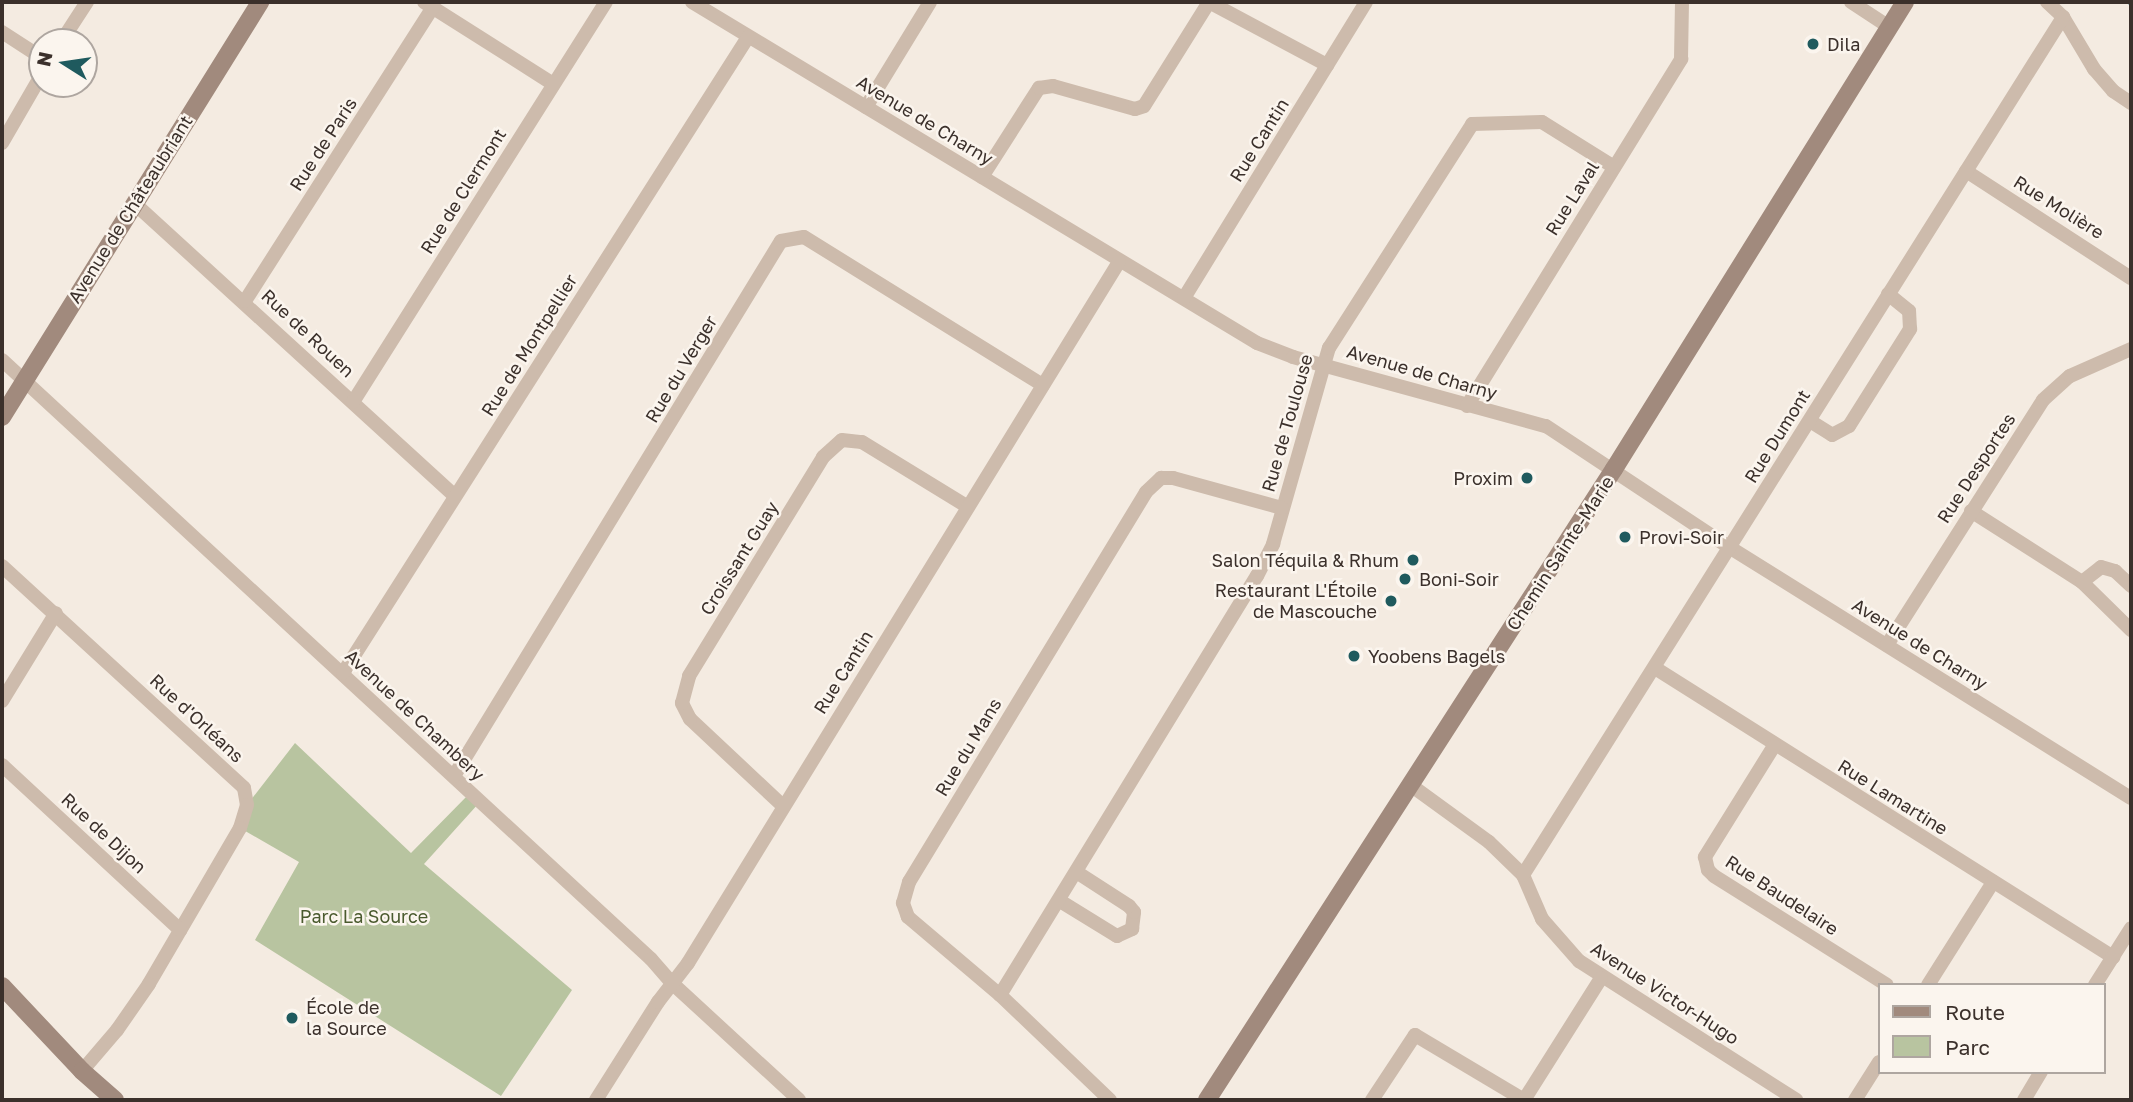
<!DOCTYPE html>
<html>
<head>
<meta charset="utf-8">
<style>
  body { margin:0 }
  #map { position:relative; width:2133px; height:1102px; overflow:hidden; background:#f4ebe1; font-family:"Golos Text",sans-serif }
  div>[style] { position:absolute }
  .green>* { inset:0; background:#b8c4a0 }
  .stream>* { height:3.5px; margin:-1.75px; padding:0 1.75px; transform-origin:1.75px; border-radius:1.75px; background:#7fb0b2 }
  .street>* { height:14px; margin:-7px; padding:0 7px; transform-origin:7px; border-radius:7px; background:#cdbbac }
  .secondary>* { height:18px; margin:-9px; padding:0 9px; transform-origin:9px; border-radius:9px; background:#a18a7d }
  .dots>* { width:19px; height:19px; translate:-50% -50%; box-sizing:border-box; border:4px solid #fbf5ee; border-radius:50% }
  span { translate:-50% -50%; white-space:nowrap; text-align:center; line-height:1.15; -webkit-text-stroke:5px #fbf5ee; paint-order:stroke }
  .poi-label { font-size:18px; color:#3b302b }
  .left { translate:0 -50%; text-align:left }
  .right { translate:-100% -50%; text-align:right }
  .street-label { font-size:18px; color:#3b302b }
  .park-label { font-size:18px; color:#4a5a2e }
  .frame { position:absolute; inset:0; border:4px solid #3b302b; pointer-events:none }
  .legend { position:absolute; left:1878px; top:983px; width:228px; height:91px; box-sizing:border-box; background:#fbf5ee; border:2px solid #aea6a0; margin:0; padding:9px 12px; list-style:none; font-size:21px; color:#3b302b }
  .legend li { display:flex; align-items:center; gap:14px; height:35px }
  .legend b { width:35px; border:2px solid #aea6a0 }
  .north { position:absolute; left:28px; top:28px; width:70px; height:70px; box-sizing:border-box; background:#fbf5ee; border:2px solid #aea6a0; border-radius:50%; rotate:282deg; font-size:19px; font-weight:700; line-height:28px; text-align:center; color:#3b302b }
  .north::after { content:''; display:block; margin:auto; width:24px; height:32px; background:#1f5a5e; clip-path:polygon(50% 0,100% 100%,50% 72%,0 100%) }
</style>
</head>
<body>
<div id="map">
  <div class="green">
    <div style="clip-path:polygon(295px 743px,411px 853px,469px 794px,479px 803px,424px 864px,572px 990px,501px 1096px,255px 940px,299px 862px,240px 828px,247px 805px)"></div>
  </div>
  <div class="stream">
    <div style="left:2129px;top:2px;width:3px;rotate:45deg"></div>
  </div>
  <div class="street">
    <div style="left:424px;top:2px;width:153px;rotate:32.4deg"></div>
    <div style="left:692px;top:2px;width:660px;rotate:31.11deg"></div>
    <div style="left:1257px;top:343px;width:39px;rotate:21deg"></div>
    <div style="left:1293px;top:357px;width:262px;rotate:15.3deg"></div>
    <div style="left:1546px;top:426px;width:219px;rotate:33.5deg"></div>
    <div style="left:1729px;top:547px;width:474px;rotate:32deg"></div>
    <div style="left:1209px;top:2px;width:134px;rotate:28.1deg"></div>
    <div style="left:1851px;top:2px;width:45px;rotate:33.3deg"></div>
    <div style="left:2047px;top:2px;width:22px;rotate:43deg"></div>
    <div style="left:2063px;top:17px;width:61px;rotate:59.2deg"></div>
    <div style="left:2094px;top:69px;width:29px;rotate:49deg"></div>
    <div style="left:2113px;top:91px;width:22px;rotate:34deg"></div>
    <div style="left:2px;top:32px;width:48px;rotate:33deg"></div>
    <div style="left:61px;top:42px;width:48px;rotate:-57deg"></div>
    <div style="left:866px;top:107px;width:123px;rotate:-58.6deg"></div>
    <div style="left:2px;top:143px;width:80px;rotate:-59.9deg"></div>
    <div style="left:1966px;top:171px;width:197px;rotate:33deg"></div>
    <div style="left:982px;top:177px;width:106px;rotate:-57.4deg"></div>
    <div style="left:1039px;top:88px;width:14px;rotate:-8deg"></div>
    <div style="left:1053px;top:86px;width:85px;rotate:15.7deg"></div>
    <div style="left:1135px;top:109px;width:9px;rotate:-18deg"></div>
    <div style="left:1144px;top:106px;width:123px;rotate:-58deg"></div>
    <div style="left:134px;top:203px;width:433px;rotate:42.4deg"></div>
    <div style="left:1184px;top:298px;width:347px;rotate:-58.4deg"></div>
    <div style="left:245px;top:301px;width:349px;rotate:-57.4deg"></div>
    <div style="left:2px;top:360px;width:883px;rotate:42.71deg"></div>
    <div style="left:651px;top:959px;width:33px;rotate:49deg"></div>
    <div style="left:673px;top:984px;width:171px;rotate:42.6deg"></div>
    <div style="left:353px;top:402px;width:473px;rotate:-57.7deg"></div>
    <div style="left:1467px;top:406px;width:408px;rotate:-58.3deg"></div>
    <div style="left:1681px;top:59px;width:57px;rotate:-89deg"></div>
    <div style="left:1810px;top:421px;width:26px;rotate:32deg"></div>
    <div style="left:1832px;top:435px;width:19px;rotate:-28deg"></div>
    <div style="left:1849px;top:426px;width:115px;rotate:-57.8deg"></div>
    <div style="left:1910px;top:329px;width:18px;rotate:-93deg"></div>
    <div style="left:1909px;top:311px;width:27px;rotate:-141deg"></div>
    <div style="left:1971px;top:511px;width:132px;rotate:32.6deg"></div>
    <div style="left:2082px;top:582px;width:69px;rotate:44.4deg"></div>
    <div style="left:2px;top:566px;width:328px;rotate:42.5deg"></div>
    <div style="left:244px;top:788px;width:17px;rotate:80deg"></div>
    <div style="left:247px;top:805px;width:24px;rotate:107deg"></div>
    <div style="left:240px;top:828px;width:181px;rotate:120.3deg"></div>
    <div style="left:149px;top:984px;width:56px;rotate:124.8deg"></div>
    <div style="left:117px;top:1030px;width:54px;rotate:130.5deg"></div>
    <div style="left:2082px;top:582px;width:24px;rotate:-38deg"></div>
    <div style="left:2101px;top:567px;width:15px;rotate:16deg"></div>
    <div style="left:2115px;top:571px;width:22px;rotate:43deg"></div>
    <div style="left:1887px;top:645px;width:290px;rotate:-57.5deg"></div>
    <div style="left:2043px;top:400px;width:36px;rotate:-42deg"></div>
    <div style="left:2070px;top:376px;width:67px;rotate:-23.9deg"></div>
    <div style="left:1655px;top:668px;width:542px;rotate:32.25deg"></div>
    <div style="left:343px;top:673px;width:754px;rotate:-57.51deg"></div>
    <div style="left:2px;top:701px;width:103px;rotate:-58.5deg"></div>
    <div style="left:1774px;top:746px;width:131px;rotate:121.9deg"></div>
    <div style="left:1705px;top:857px;width:13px;rotate:77deg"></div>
    <div style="left:1708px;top:870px;width:8px;rotate:45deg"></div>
    <div style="left:1714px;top:876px;width:204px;rotate:32.2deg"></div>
    <div style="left:2px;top:765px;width:243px;rotate:42.8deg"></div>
    <div style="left:454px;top:776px;width:627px;rotate:-58.57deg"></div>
    <div style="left:781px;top:241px;width:23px;rotate:-10deg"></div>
    <div style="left:804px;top:237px;width:281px;rotate:31.8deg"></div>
    <div style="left:1412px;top:786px;width:95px;rotate:36deg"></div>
    <div style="left:1489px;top:842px;width:47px;rotate:44.1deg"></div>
    <div style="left:1523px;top:875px;width:48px;rotate:66.6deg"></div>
    <div style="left:1542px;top:919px;width:56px;rotate:48.6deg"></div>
    <div style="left:1579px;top:961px;width:258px;rotate:32.6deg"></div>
    <div style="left:783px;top:806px;width:127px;rotate:-136.9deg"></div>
    <div style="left:690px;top:719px;width:18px;rotate:-117deg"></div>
    <div style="left:682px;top:703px;width:28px;rotate:-75deg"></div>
    <div style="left:689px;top:676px;width:257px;rotate:-58.5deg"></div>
    <div style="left:823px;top:457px;width:25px;rotate:-42deg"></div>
    <div style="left:842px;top:440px;width:20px;rotate:6deg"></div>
    <div style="left:862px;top:442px;width:124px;rotate:31.5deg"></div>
    <div style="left:1523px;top:875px;width:1014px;rotate:-57.81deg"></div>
    <div style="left:1060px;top:901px;width:67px;rotate:31.6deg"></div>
    <div style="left:1117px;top:936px;width:17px;rotate:-25deg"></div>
    <div style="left:1132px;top:929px;width:17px;rotate:-83deg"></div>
    <div style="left:1134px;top:912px;width:8px;rotate:-130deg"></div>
    <div style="left:1129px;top:906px;width:61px;rotate:-147.1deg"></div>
    <div style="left:1928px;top:985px;width:122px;rotate:-57.7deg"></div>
    <div style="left:2095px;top:985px;width:67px;rotate:-57.7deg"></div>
    <div style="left:1000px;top:995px;width:492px;rotate:-58.5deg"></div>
    <div style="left:1257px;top:576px;width:36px;rotate:-63deg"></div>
    <div style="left:1273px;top:544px;width:204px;rotate:-74.1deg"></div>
    <div style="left:1329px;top:348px;width:266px;rotate:-57.4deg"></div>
    <div style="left:1472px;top:124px;width:70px;rotate:-1.6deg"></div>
    <div style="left:1542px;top:122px;width:85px;rotate:32deg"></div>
    <div style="left:596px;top:1100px;width:116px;rotate:-57.7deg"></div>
    <div style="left:658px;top:1002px;width:49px;rotate:-52.4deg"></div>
    <div style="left:688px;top:963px;width:823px;rotate:-58.42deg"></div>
    <div style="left:1110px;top:1100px;width:152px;rotate:-136.3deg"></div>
    <div style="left:1000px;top:995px;width:121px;rotate:-139.7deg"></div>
    <div style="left:908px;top:917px;width:15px;rotate:-110deg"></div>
    <div style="left:903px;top:903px;width:22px;rotate:-74deg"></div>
    <div style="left:909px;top:882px;width:456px;rotate:-58.7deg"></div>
    <div style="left:1146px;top:492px;width:21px;rotate:-43deg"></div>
    <div style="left:1161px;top:478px;width:12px"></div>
    <div style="left:1173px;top:478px;width:113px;rotate:15.4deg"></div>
    <div style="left:1372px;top:1100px;width:78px;rotate:-56.5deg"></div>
    <div style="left:1415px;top:1035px;width:127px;rotate:30.8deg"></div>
    <div style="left:1524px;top:1100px;width:144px;rotate:-57.7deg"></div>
    <div style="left:1855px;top:1100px;width:45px;rotate:-57.7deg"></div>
    <div style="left:2024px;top:1100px;width:33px;rotate:-59deg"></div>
  </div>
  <div class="secondary">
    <div style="left:2px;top:417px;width:489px;rotate:-58.1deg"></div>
    <div style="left:2px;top:986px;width:117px;rotate:46.7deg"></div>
    <div style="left:82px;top:1071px;width:44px;rotate:41.3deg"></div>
    <div style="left:1207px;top:1100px;width:751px;rotate:-57.18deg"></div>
    <div style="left:1614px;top:469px;width:550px;rotate:-58.07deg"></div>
  </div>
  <div class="dots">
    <div style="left:1813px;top:44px;background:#1f5a5e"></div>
    <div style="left:1527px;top:478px;background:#1f5a5e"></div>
    <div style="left:1625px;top:537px;background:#1f5a5e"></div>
    <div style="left:1413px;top:560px;background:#1f5a5e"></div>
    <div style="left:1405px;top:579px;background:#1f5a5e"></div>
    <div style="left:1391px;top:601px;background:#1f5a5e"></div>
    <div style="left:1354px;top:656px;background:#1f5a5e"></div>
    <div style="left:292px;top:1018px;background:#1f5a5e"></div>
  </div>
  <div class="poi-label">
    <span class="left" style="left:1827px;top:44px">Dila</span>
    <span class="right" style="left:1513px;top:478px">Proxim</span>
    <span class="left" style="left:1639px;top:537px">Provi-Soir</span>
    <span class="right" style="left:1399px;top:560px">Salon Téquila &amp; Rhum</span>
    <span class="left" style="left:1419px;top:579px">Boni-Soir</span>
    <span class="right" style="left:1377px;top:601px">Restaurant L'Étoile<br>de Mascouche</span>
    <span class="left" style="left:1368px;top:656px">Yoobens Bagels</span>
    <span class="left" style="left:306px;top:1018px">École de<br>la Source</span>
  </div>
  <div class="street-label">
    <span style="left:925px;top:120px;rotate:31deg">Avenue de Charny</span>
    <span style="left:1259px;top:140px;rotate:-58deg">Rue Cantin</span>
    <span style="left:323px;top:144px;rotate:-57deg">Rue de Paris</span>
    <span style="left:463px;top:191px;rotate:-58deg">Rue de Clermont</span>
    <span style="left:1572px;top:198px;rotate:-58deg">Rue Laval</span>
    <span style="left:2059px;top:207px;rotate:32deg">Rue Molière</span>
    <span style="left:130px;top:209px;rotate:-58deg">Avenue de Châteaubriant</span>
    <span style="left:308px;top:333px;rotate:43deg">Rue de Rouen</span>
    <span style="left:529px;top:345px;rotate:-58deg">Rue de Montpellier</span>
    <span style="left:681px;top:369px;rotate:-59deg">Rue du Verger</span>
    <span style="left:1422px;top:372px;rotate:16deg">Avenue de Charny</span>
    <span style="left:1287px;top:423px;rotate:-74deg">Rue de Toulouse</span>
    <span style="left:1777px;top:436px;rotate:-58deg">Rue Dumont</span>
    <span style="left:1976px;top:468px;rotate:-57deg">Rue Desportes</span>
    <span style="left:1560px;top:553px;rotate:-57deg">Chemin Sainte-Marie</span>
    <span style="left:739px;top:558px;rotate:-58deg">Croissant Guay</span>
    <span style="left:1920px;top:644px;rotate:32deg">Avenue de Charny</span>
    <span style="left:843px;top:672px;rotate:-58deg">Rue Cantin</span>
    <span style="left:415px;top:715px;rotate:43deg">Avenue de Chambery</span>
    <span style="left:197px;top:718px;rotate:43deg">Rue d'Orléans</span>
    <span style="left:968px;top:747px;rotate:-59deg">Rue du Mans</span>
    <span style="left:1893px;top:797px;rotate:32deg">Rue Lamartine</span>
    <span style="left:104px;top:833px;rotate:43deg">Rue de Dijon</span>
    <span style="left:1782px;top:895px;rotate:33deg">Rue Baudelaire</span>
    <span style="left:1665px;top:993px;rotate:33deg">Avenue Victor-Hugo</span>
  </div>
  <div class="park-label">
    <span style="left:364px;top:916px">Parc La Source</span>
  </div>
  <div class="frame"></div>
  <ul class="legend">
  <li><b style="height:9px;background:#a18a7d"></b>Route</li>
  <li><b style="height:19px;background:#b8c4a0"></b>Parc</li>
  </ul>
  <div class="north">N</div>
</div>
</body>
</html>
